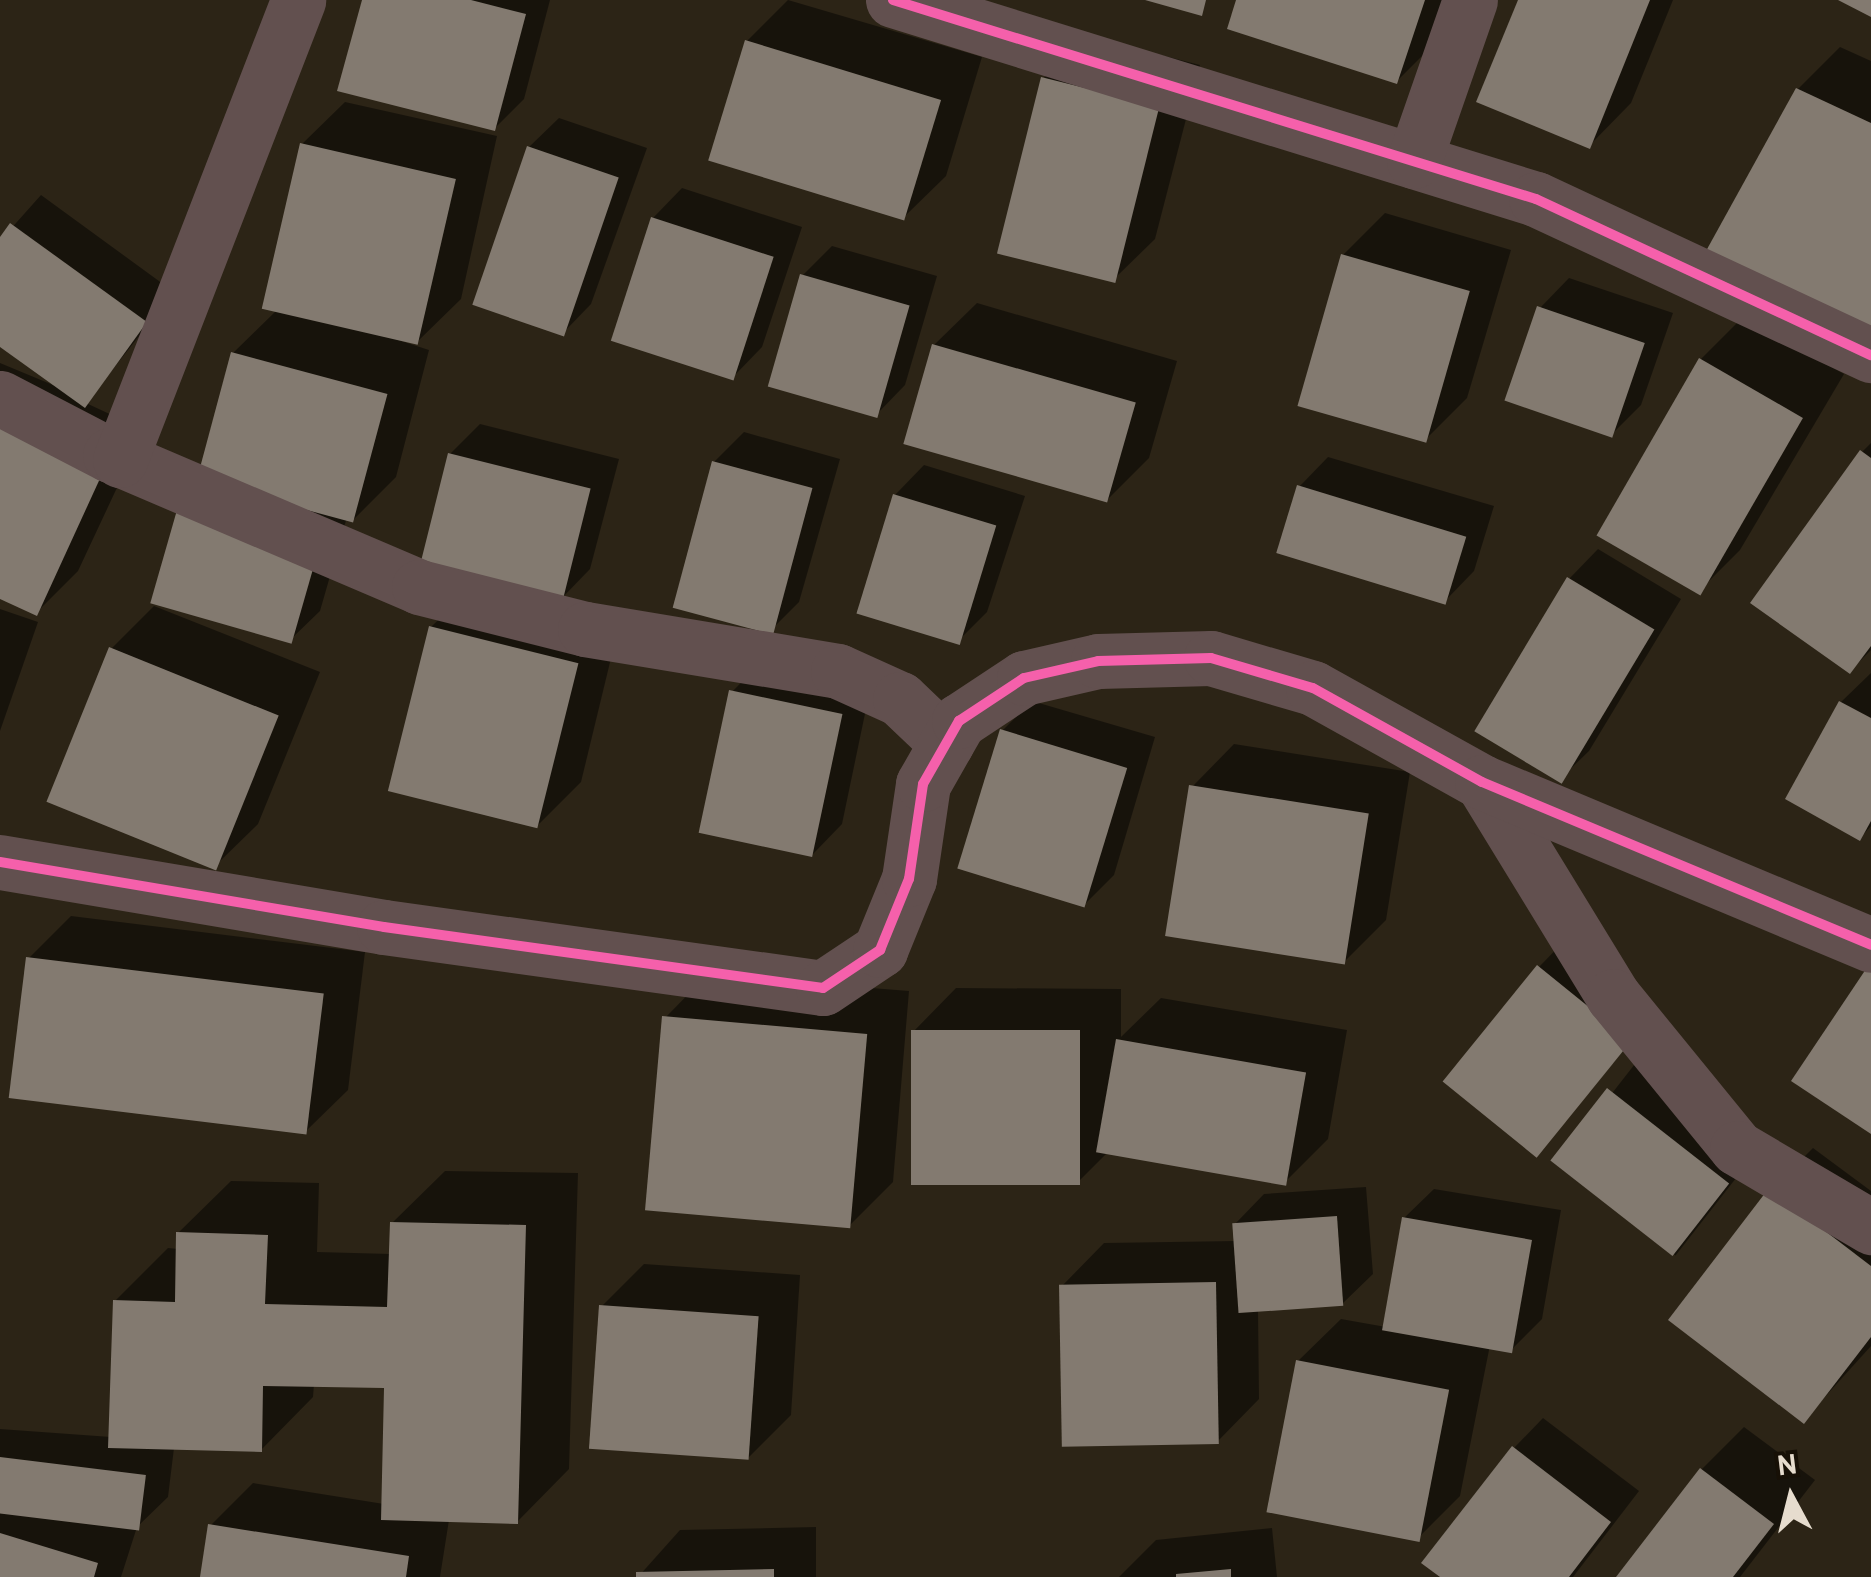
<!DOCTYPE html>
<html>
<head>
<meta charset="utf-8">
<style>
  body { margin:0 }
  #map { position:relative; width:1871px; height:1577px; overflow:hidden; background:#2c2416; font-family:Overpass,sans-serif }
  div>[style] { position:absolute }
  .shadow>* { inset:0; background:#0007; transform-origin:0 0 }
  .building>* { inset:0; background:#837a70; transform-origin:0 0 }
  .minor>* { height:55px; margin:-27.5px; padding:0 27.5px; transform-origin:27.5px; border-radius:27.5px; background:#62504f }
  .cycleway>* { height:10px; margin:-5px; padding:0 5px; transform-origin:5px; border-radius:5px; background:#f560ab }
  span { translate:-50% -50%; white-space:nowrap; text-align:center; line-height:1.15; -webkit-text-stroke:10px #171006; paint-order:stroke }
  .north { position:absolute; left:1741px; top:1447px; width:100px; height:100px; -webkit-text-stroke:8px #171006; paint-order:stroke; rotate:353deg; font-size:28px; font-weight:700; line-height:40px; text-align:center; color:#e6dcce }
  .north::after { content:''; display:block; margin:auto; width:35px; height:45px; background:#e6dcce; clip-path:polygon(50% 0,100% 100%,50% 72%,0 100%) }
</style>
</head>
<body>
<div id="map">
  <div class="shadow">
    <div style="clip-path:polygon(364px 0,550px 0,524px 99px,494px 129px)"></div>
    <div style="clip-path:polygon(788px 0,982px 57px,946px 176px,903px 218px,747px 41px)"></div>
    <div style="clip-path:polygon(1239px 0,1452px 0,1439px 39px,1397px 81px)"></div>
    <div style="clip-path:polygon(1520px 0,1673px 0,1631px 103px,1589px 146px)"></div>
    <div style="clip-path:polygon(1086px 36px,1200px 65px,1155px 239px,1112px 281px,1044px 78px)"></div>
    <div style="clip-path:polygon(1840px 47px,1871px 61px,1871px 325px,1798px 89px)"></div>
    <div style="clip-path:polygon(345px 102px,497px 136px,461px 299px,418px 341px,364px 329px,429px 350px,396px 477px,354px 519px,347px 517px,320px 611px,290px 640px,209px 481px,233px 353px,277px 310px,302px 144px)"></div>
    <div style="clip-path:polygon(559px 118px,647px 148px,591px 304px,562px 334px,529px 147px)"></div>
    <div style="clip-path:polygon(682px 188px,802px 227px,762px 347px,733px 377px,653px 218px)"></div>
    <div style="clip-path:polygon(41px 195px,174px 292px,86px 403px,144px 430px,78px 571px,36px 613px,0 596px,0 363px,65px 390px,0 344px,0 241px)"></div>
    <div style="clip-path:polygon(1385px 213px,1511px 250px,1467px 398px,1425px 440px,1343px 255px)"></div>
    <div style="clip-path:polygon(832px 246px,937px 276px,905px 385px,876px 415px,802px 276px)"></div>
    <div style="clip-path:polygon(1569px 278px,1673px 313px,1641px 405px,1612px 434px,1540px 308px)"></div>
    <div style="clip-path:polygon(977px 303px,1177px 361px,1149px 458px,1107px 500px,934px 345px)"></div>
    <div style="clip-path:polygon(1743px 317px,1844px 374px,1740px 550px,1698px 592px,1701px 359px)"></div>
    <div style="clip-path:polygon(480px 424px,619px 459px,590px 569px,561px 599px,450px 454px)"></div>
    <div style="clip-path:polygon(744px 432px,840px 459px,799px 602px,769px 632px,714px 462px)"></div>
    <div style="clip-path:polygon(1871px 443px,1871px 650px,1850px 671px,1862px 452px)"></div>
    <div style="clip-path:polygon(1328px 457px,1494px 506px,1474px 571px,1445px 601px,1299px 487px)"></div>
    <div style="clip-path:polygon(924px 465px,1025px 496px,987px 612px,957px 642px,895px 495px)"></div>
    <div style="clip-path:polygon(1598px 549px,1681px 599px,1589px 751px,1559px 780px,1569px 579px)"></div>
    <div style="clip-path:polygon(474px 585px,620px 621px,581px 782px,538px 825px,431px 627px)"></div>
    <div style="clip-path:polygon(154px 606px,320px 672px,258px 824px,215px 866px,111px 649px)"></div>
    <div style="clip-path:polygon(0 609px,38px 622px,0 731px)"></div>
    <div style="clip-path:polygon(761px 662px,871px 685px,842px 824px,813px 854px,732px 692px)"></div>
    <div style="clip-path:polygon(1871px 673px,1871px 826px,1860px 838px,1841px 702px)"></div>
    <div style="clip-path:polygon(1032px 701px,1155px 737px,1114px 875px,1085px 904px,1002px 731px)"></div>
    <div style="clip-path:polygon(1234px 744px,1410px 772px,1386px 920px,1344px 962px,1192px 787px)"></div>
    <div style="clip-path:polygon(71px 916px,365px 952px,348px 1090px,305px 1132px,29px 958px)"></div>
    <div style="clip-path:polygon(1568px 937px,1658px 1010px,1536px 1154px,1539px 967px)"></div>
    <div style="clip-path:polygon(707px 975px,909px 991px,893px 1182px,850px 1225px,665px 1018px)"></div>
    <div style="clip-path:polygon(956px 988px,1121px 989px,1121px 1037px,1161px 998px,1347px 1030px,1328px 1139px,1285px 1182px,1108px 1152px,1078px 1182px,914px 1031px)"></div>
    <div style="left:1638px;top:1060px;width:150px;height:131px;rotate:38deg"></div>
    <div style="clip-path:polygon(1813px 1148px,1871px 1191px,1871px 1346px,1804px 1420px,1771px 1190px)"></div>
    <div style="clip-path:polygon(445px 1171px,578px 1173px,569px 1469px,517px 1522px,449px 1520px,440px 1577px,202px 1577px,210px 1526px,253px 1483px,384px 1504px,387px 1386px,314px 1384px,313px 1397px,261px 1450px,174px 1448px,168px 1497px,137px 1527px,121px 1577px,0 1577px,0 1429px,111px 1437px,115px 1301px,168px 1248px,178px 1249px,178px 1233px,231px 1181px,319px 1183px,317px 1252px,391px 1254px,392px 1223px)"></div>
    <div style="clip-path:polygon(1366px 1187px,1373px 1274px,1343px 1303px,1258px 1309px,1259px 1399px,1217px 1442px,1062px 1286px,1104px 1243px,1236px 1241px,1235px 1224px,1264px 1194px)"></div>
    <div style="clip-path:polygon(1434px 1189px,1561px 1210px,1542px 1319px,1512px 1349px,1490px 1345px,1460px 1496px,1418px 1538px,1298px 1361px,1341px 1319px,1386px 1327px,1404px 1218px)"></div>
    <div style="clip-path:polygon(644px 1264px,800px 1275px,791px 1415px,748px 1458px,601px 1307px)"></div>
    <div style="clip-path:polygon(1543px 1418px,1639px 1491px,1573px 1577px,1444px 1577px,1514px 1448px)"></div>
    <div style="clip-path:polygon(1744px 1427px,1815px 1480px,1740px 1577px,1619px 1577px,1702px 1469px)"></div>
    <div style="clip-path:polygon(816px 1527px,816px 1577px,638px 1577px,680px 1530px)"></div>
    <div style="clip-path:polygon(1272px 1528px,1277px 1577px,1119px 1577px,1156px 1540px)"></div>
  </div>
  <div class="building">
    <div style="clip-path:polygon(362px 0,471px 0,526px 14px,495px 131px,337px 91px)"></div>
    <div style="clip-path:polygon(1145px 0,1206px 0,1202px 16px)"></div>
    <div style="clip-path:polygon(1236px 0,1425px 0,1397px 84px,1227px 29px)"></div>
    <div style="clip-path:polygon(1518px 0,1650px 0,1590px 149px,1476px 102px)"></div>
    <div style="clip-path:polygon(1838px 0,1871px 0,1871px 17px)"></div>
    <div style="left:745px;top:40px;width:205px;height:126px;rotate:17deg"></div>
    <div style="left:1041px;top:77px;width:122px;height:182px;rotate:14deg"></div>
    <div style="clip-path:polygon(1796px 88px,1871px 123px,1871px 328px,1706px 251px)"></div>
    <div style="left:300px;top:143px;width:160px;height:170px;rotate:13deg"></div>
    <div style="left:527px;top:146px;width:97px;height:168px;rotate:19deg"></div>
    <div style="left:651px;top:217px;width:129px;height:130px;rotate:18deg"></div>
    <div style="clip-path:polygon(10px 223px,147px 322px,85px 408px,0 347px,0 237px)"></div>
    <div style="left:1341px;top:254px;width:134px;height:158px;rotate:16deg"></div>
    <div style="left:800px;top:274px;width:114px;height:117px;rotate:16deg"></div>
    <div style="left:1537px;top:306px;width:114px;height:100px;rotate:19deg"></div>
    <div style="left:932px;top:344px;width:212px;height:104px;rotate:16deg"></div>
    <div style="left:231px;top:352px;width:162px;height:133px;rotate:15deg"></div>
    <div style="left:1699px;top:358px;width:120px;height:205px;rotate:30deg"></div>
    <div style="clip-path:polygon(0 425px,103px 472px,37px 616px,0 599px)"></div>
    <div style="clip-path:polygon(1860px 450px,1871px 458px,1871px 646px,1850px 674px,1750px 603px)"></div>
    <div style="left:448px;top:453px;width:147px;height:116px;rotate:14deg"></div>
    <div style="left:712px;top:461px;width:104px;height:152px;rotate:15deg"></div>
    <div style="left:1297px;top:485px;width:177px;height:71px;rotate:17deg"></div>
    <div style="left:893px;top:494px;width:108px;height:125px;rotate:17deg"></div>
    <div style="left:177px;top:510px;width:147px;height:97px;rotate:16deg"></div>
    <div style="left:1567px;top:577px;width:102px;height:180px;rotate:31deg"></div>
    <div style="left:429px;top:626px;width:154px;height:170px;rotate:14deg"></div>
    <div style="left:109px;top:647px;width:183px;height:167px;rotate:22deg"></div>
    <div style="left:729px;top:690px;width:116px;height:146px;rotate:12deg"></div>
    <div style="clip-path:polygon(1839px 701px,1871px 718px,1871px 821px,1860px 841px,1785px 799px)"></div>
    <div style="left:1000px;top:729px;width:133px;height:146px;rotate:17deg"></div>
    <div style="left:1189px;top:785px;width:182px;height:153px;rotate:9deg"></div>
    <div style="left:26px;top:957px;width:300px;height:142px;rotate:7deg"></div>
    <div style="left:1537px;top:965px;width:121px;height:150px;rotate:39deg"></div>
    <div style="clip-path:polygon(1868px 966px,1871px 968px,1871px 1134px,1791px 1081px)"></div>
    <div style="left:662px;top:1016px;width:206px;height:195px;rotate:5deg"></div>
    <div style="left:911px;top:1030px;width:169px;height:155px"></div>
    <div style="left:1116px;top:1039px;width:193px;height:115px;rotate:10deg"></div>
    <div style="left:1607px;top:1088px;width:155px;height:92px;rotate:38deg"></div>
    <div style="clip-path:polygon(1769px 1188px,1871px 1266px,1871px 1337px,1804px 1424px,1668px 1320px)"></div>
    <div style="left:1337px;top:1216px;width:90px;height:105px;rotate:86deg"></div>
    <div style="left:1402px;top:1217px;width:132px;height:115px;rotate:10deg"></div>
    <div style="clip-path:polygon(390px 1222px,526px 1225px,518px 1524px,381px 1520px,384px 1388px,263px 1386px,262px 1452px,108px 1448px,113px 1300px,175px 1302px,176px 1232px,268px 1235px,265px 1304px,387px 1307px)"></div>
    <div style="left:1216px;top:1282px;width:162px;height:157px;rotate:89deg"></div>
    <div style="left:599px;top:1305px;width:160px;height:144px;rotate:4deg"></div>
    <div style="left:1296px;top:1360px;width:156px;height:155px;rotate:11deg"></div>
    <div style="clip-path:polygon(1512px 1446px,1611px 1522px,1569px 1577px,1440px 1577px,1421px 1563px)"></div>
    <div style="left:0;top:1457px;width:147px;height:56px;rotate:7deg"></div>
    <div style="clip-path:polygon(1700px 1468px,1774px 1524px,1733px 1577px,1616px 1577px)"></div>
    <div style="clip-path:polygon(208px 1524px,409px 1556px,406px 1577px,200px 1577px)"></div>
    <div style="clip-path:polygon(0 1533px,98px 1563px,94px 1577px,0 1577px)"></div>
    <div style="clip-path:polygon(774px 1569px,774px 1577px,636px 1577px,636px 1572px)"></div>
    <div style="clip-path:polygon(1231px 1569px,1231px 1577px,1176px 1577px,1176px 1574px)"></div>
  </div>
  <div class="minor">
    <div style="left:893px;top:0;width:673px;rotate:17.2deg"></div>
    <div style="left:1536px;top:199px;width:370px;rotate:25deg"></div>
    <div style="left:1414px;top:161px;width:170px;rotate:-70.8deg"></div>
    <div style="left:0;top:398px;width:124px;rotate:27.4deg"></div>
    <div style="left:110px;top:455px;width:336px;rotate:23.1deg"></div>
    <div style="left:419px;top:587px;width:171px;rotate:14.2deg"></div>
    <div style="left:585px;top:629px;width:256px;rotate:9.4deg"></div>
    <div style="left:838px;top:671px;width:68px;rotate:24.3deg"></div>
    <div style="left:900px;top:699px;width:64px;rotate:43.7deg"></div>
    <div style="left:120px;top:460px;width:493px;rotate:-68.8deg"></div>
    <div style="left:1482px;top:782px;width:251px;rotate:58.5deg"></div>
    <div style="left:1613px;top:996px;width:196px;rotate:50.8deg"></div>
    <div style="left:1737px;top:1148px;width:156px;rotate:30.5deg"></div>
    <div style="left:0;top:862px;width:389px;rotate:9.6deg"></div>
    <div style="left:384px;top:927px;width:443px;rotate:7.9deg"></div>
    <div style="left:823px;top:988px;width:69px;rotate:-33.7deg"></div>
    <div style="left:880px;top:950px;width:77px;rotate:-67.8deg"></div>
    <div style="left:909px;top:879px;width:96px;rotate:-81.6deg"></div>
    <div style="left:923px;top:784px;width:73px;rotate:-60.3deg"></div>
    <div style="left:959px;top:721px;width:78px;rotate:-33.5deg"></div>
    <div style="left:1024px;top:678px;width:76px;rotate:-12.9deg"></div>
    <div style="left:1098px;top:661px;width:113px;rotate:-1.5deg"></div>
    <div style="left:1211px;top:658px;width:106px;rotate:16.4deg"></div>
    <div style="left:1313px;top:688px;width:193px;rotate:29.1deg"></div>
    <div style="left:1482px;top:782px;width:422px;rotate:22.7deg"></div>
  </div>
  <div class="cycleway">
    <div style="left:893px;top:0;width:673px;rotate:17.2deg"></div>
    <div style="left:1536px;top:199px;width:370px;rotate:25deg"></div>
    <div style="left:0;top:862px;width:389px;rotate:9.6deg"></div>
    <div style="left:384px;top:927px;width:443px;rotate:7.9deg"></div>
    <div style="left:823px;top:988px;width:69px;rotate:-33.7deg"></div>
    <div style="left:880px;top:950px;width:77px;rotate:-67.8deg"></div>
    <div style="left:909px;top:879px;width:96px;rotate:-81.6deg"></div>
    <div style="left:923px;top:784px;width:73px;rotate:-60.3deg"></div>
    <div style="left:959px;top:721px;width:78px;rotate:-33.5deg"></div>
    <div style="left:1024px;top:678px;width:76px;rotate:-12.9deg"></div>
    <div style="left:1098px;top:661px;width:113px;rotate:-1.5deg"></div>
    <div style="left:1211px;top:658px;width:106px;rotate:16.4deg"></div>
    <div style="left:1313px;top:688px;width:193px;rotate:29.1deg"></div>
    <div style="left:1482px;top:782px;width:422px;rotate:22.7deg"></div>
  </div>
  <div class="north">N</div>
</div>
</body>
</html>
